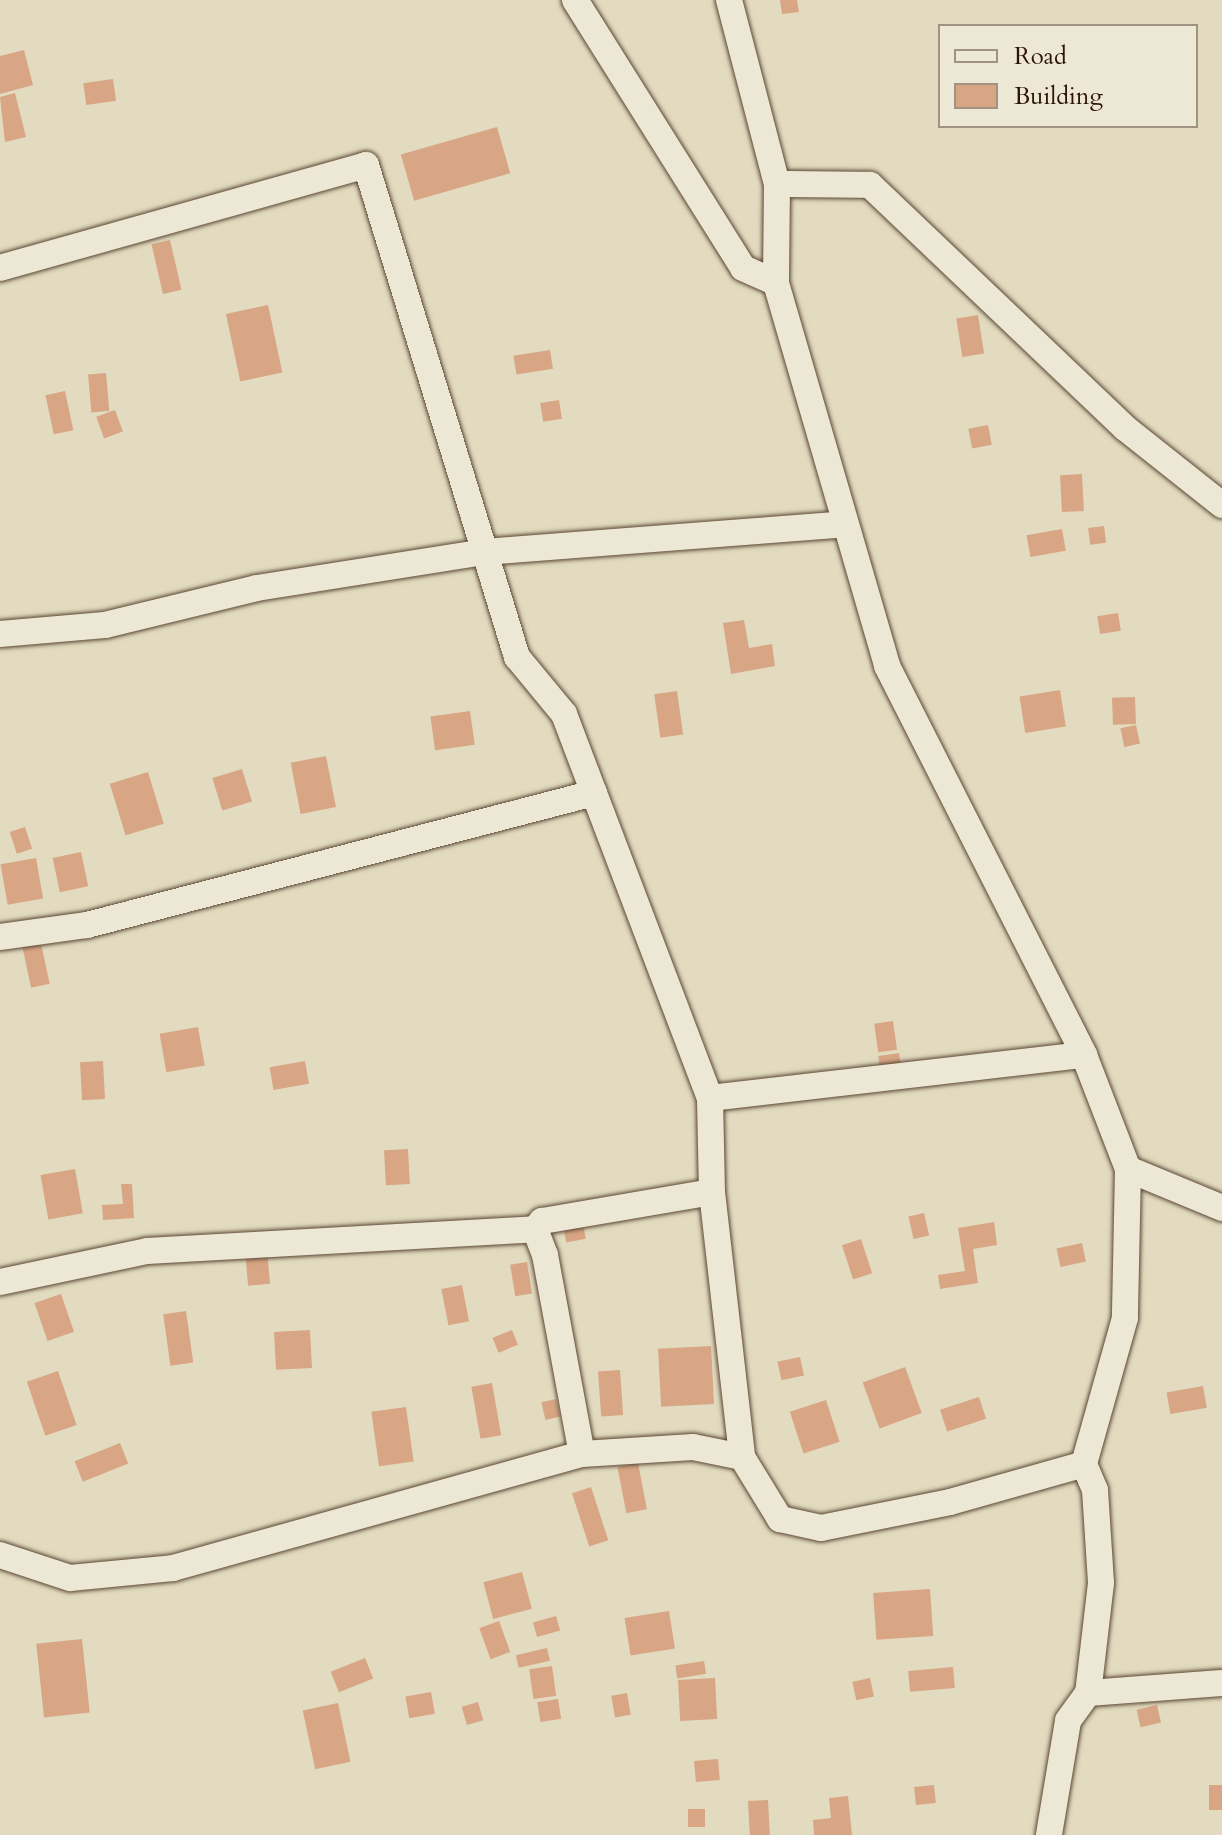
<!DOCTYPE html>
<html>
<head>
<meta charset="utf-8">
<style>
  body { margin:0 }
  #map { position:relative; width:1222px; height:1835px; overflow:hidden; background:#e2dbbf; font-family:Cardo,serif }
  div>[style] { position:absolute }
  .building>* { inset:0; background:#d8a685; transform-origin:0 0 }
  .roads { filter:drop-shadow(0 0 2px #5b4634) drop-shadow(0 0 2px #5b4634) }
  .minor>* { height:26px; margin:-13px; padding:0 13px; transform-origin:13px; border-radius:13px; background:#ece8d5 }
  span { translate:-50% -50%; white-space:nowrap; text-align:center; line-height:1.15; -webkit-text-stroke:6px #ece8d5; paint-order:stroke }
  .legend { position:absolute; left:938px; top:24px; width:260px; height:104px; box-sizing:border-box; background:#ece8d5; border:2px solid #a09382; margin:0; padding:10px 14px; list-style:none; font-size:24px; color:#2e1406 }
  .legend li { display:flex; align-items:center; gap:16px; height:40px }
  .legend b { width:40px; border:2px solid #a09382 }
</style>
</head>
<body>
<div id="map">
  <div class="building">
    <div style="clip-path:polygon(780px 0,797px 0,799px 12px,782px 14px)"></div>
    <div style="clip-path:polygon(24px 50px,33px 85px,0 94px,0 56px)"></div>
    <div style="left:113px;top:79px;width:22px;height:30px;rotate:82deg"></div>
    <div style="clip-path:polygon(15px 93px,26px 137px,5px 142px,0 97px)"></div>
    <div style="left:497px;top:127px;width:48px;height:100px;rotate:74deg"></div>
    <div style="left:170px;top:240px;width:51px;height:19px;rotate:77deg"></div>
    <div style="left:268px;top:305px;width:69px;height:43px;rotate:78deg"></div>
    <div style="left:978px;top:315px;width:39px;height:22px;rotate:81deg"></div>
    <div style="left:550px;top:350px;width:19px;height:37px;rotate:81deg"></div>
    <div style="left:106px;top:373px;width:38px;height:18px;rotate:85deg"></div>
    <div style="left:65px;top:391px;width:40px;height:20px;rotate:78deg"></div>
    <div style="left:559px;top:400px;width:19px;height:19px;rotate:81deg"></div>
    <div style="left:115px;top:410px;width:23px;height:20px;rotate:70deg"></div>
    <div style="left:988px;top:425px;width:20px;height:20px;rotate:79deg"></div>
    <div style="left:1082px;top:474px;width:37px;height:22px;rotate:87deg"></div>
    <div style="left:1104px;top:526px;width:17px;height:16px;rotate:83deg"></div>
    <div style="left:1062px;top:529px;width:22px;height:36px;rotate:80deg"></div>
    <div style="left:1118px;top:613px;width:18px;height:21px;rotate:81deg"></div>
    <div style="clip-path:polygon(744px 620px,749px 648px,772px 644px,775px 666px,731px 674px,723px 623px)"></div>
    <div style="left:1060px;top:690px;width:37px;height:41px;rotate:81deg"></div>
    <div style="left:677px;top:691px;width:44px;height:23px;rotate:82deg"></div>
    <div style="left:1135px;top:697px;width:27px;height:23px;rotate:88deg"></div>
    <div style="left:470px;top:711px;width:34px;height:40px;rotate:82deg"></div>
    <div style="left:1136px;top:725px;width:19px;height:16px;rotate:78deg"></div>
    <div style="left:326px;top:756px;width:52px;height:36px;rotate:79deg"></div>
    <div style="left:242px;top:769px;width:34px;height:31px;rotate:73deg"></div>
    <div style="left:148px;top:772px;width:54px;height:40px;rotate:73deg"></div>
    <div style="left:25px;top:827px;width:23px;height:16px;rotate:72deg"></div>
    <div style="left:81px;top:852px;width:35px;height:29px;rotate:78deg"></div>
    <div style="left:36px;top:858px;width:41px;height:36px;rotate:80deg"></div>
    <div style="left:38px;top:929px;width:56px;height:19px;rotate:78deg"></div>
    <div style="left:893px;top:1021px;width:29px;height:19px;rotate:82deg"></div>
    <div style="left:198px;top:1027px;width:39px;height:39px;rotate:80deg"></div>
    <div style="left:899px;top:1053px;width:15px;height:21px;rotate:82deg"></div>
    <div style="left:103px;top:1061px;width:38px;height:23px;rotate:87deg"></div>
    <div style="left:305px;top:1061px;width:23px;height:36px;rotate:80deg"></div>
    <div style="left:408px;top:1149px;width:35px;height:24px;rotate:87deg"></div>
    <div style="left:75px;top:1169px;width:45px;height:35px;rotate:80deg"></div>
    <div style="clip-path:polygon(121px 1184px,132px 1184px,134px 1218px,103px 1220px,102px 1205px,123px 1204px)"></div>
    <div style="left:924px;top:1213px;width:23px;height:16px;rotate:77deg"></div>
    <div style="clip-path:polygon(994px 1222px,997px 1245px,973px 1249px,978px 1283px,940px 1289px,938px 1275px,965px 1271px,958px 1228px)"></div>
    <div style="left:583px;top:1224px;width:15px;height:20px;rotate:79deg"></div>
    <div style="left:861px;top:1239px;width:36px;height:20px;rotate:72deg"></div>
    <div style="left:1082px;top:1243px;width:19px;height:26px;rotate:78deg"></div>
    <div style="left:267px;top:1249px;width:35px;height:22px;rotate:85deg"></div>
    <div style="left:527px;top:1262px;width:32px;height:17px;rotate:81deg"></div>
    <div style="left:462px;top:1285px;width:37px;height:21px;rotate:79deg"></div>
    <div style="left:61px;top:1294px;width:40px;height:28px;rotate:71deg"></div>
    <div style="left:186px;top:1311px;width:52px;height:23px;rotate:82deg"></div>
    <div style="left:310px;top:1330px;width:38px;height:36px;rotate:87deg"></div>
    <div style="left:512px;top:1330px;width:16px;height:21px;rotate:68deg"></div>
    <div style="left:711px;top:1346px;width:58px;height:53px;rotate:87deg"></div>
    <div style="left:800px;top:1357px;width:19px;height:23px;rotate:78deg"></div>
    <div style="left:905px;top:1367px;width:49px;height:45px;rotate:70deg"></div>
    <div style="left:620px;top:1370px;width:45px;height:22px;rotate:86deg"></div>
    <div style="left:58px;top:1371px;width:57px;height:33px;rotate:71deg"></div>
    <div style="left:492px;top:1383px;width:53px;height:21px;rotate:80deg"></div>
    <div style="left:1203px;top:1386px;width:22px;height:37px;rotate:80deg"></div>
    <div style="left:979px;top:1397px;width:23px;height:41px;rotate:72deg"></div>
    <div style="left:556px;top:1399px;width:18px;height:15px;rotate:77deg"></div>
    <div style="left:826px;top:1400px;width:44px;height:38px;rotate:72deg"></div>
    <div style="left:406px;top:1407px;width:55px;height:35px;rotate:82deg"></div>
    <div style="left:120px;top:1443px;width:22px;height:49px;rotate:68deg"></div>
    <div style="left:638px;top:1463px;width:47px;height:21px;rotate:79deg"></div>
    <div style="left:591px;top:1487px;width:56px;height:20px;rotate:72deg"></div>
    <div style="left:522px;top:1572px;width:38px;height:40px;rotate:75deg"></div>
    <div style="left:930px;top:1589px;width:47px;height:57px;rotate:86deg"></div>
    <div style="left:669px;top:1611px;width:38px;height:45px;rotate:81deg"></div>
    <div style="left:556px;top:1616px;width:15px;height:24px;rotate:74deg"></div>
    <div style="left:499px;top:1621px;width:33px;height:21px;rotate:70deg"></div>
    <div style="left:82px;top:1639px;width:74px;height:46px;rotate:84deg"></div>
    <div style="left:547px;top:1648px;width:13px;height:32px;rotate:77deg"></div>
    <div style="left:365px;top:1658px;width:22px;height:37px;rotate:68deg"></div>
    <div style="left:704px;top:1661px;width:13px;height:29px;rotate:81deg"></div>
    <div style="left:552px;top:1666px;width:30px;height:23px;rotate:82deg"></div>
    <div style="left:953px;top:1667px;width:21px;height:45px;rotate:85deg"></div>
    <div style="left:715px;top:1678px;width:41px;height:37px;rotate:87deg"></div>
    <div style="left:870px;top:1678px;width:19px;height:18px;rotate:78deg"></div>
    <div style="left:431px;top:1692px;width:22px;height:26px;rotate:80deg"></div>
    <div style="left:627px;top:1693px;width:22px;height:16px;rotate:80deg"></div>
    <div style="left:558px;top:1699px;width:20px;height:21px;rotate:81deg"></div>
    <div style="left:478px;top:1702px;width:19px;height:17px;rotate:74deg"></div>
    <div style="left:338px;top:1703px;width:60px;height:36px;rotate:78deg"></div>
    <div style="left:1157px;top:1705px;width:18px;height:21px;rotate:77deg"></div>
    <div style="left:718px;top:1759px;width:21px;height:24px;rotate:85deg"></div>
    <div style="left:934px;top:1785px;width:18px;height:20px;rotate:84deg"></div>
    <div style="left:1222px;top:1785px;width:25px;height:13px;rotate:90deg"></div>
    <div style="clip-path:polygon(848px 1796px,852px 1835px,814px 1835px,813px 1820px,831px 1818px,829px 1798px)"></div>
    <div style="left:768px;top:1800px;width:35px;height:20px;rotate:87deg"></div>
    <div style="left:688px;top:1809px;width:17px;height:18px"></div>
  </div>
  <div class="roads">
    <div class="minor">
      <div style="left:575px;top:0;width:316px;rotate:57.9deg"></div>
      <div style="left:743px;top:268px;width:36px;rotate:24deg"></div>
      <div style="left:729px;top:0;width:190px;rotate:75.4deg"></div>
      <div style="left:777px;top:184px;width:99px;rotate:90.6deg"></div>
      <div style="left:776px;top:283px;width:399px;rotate:73.8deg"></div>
      <div style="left:887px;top:666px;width:436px;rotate:63.1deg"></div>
      <div style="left:1084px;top:1055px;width:122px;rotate:68.9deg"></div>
      <div style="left:1128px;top:1169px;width:149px;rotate:91.2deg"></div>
      <div style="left:1125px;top:1318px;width:152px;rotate:105.7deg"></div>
      <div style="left:1084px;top:1464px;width:28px;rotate:67deg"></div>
      <div style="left:1095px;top:1490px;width:93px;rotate:86.3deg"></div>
      <div style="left:1101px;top:1583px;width:111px;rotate:96.7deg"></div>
      <div style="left:1088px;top:1693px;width:34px;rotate:126deg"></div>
      <div style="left:1068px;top:1721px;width:116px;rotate:99.5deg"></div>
      <div style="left:777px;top:184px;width:93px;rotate:0.6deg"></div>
      <div style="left:870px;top:185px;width:352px;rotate:43.6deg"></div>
      <div style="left:1125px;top:428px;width:124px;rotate:38.4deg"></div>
      <div style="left:0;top:268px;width:380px;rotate:-15.7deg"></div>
      <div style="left:366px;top:165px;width:515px;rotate:72.94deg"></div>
      <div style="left:517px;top:657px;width:74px;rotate:50.5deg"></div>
      <div style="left:564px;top:714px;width:411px;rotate:69.2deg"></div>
      <div style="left:710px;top:1098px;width:94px;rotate:88.8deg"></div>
      <div style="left:712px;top:1192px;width:267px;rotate:83.5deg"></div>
      <div style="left:742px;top:1457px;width:73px;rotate:58.5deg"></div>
      <div style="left:780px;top:1519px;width:42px;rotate:12.4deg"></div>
      <div style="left:821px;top:1528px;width:132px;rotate:-11.4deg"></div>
      <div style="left:950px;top:1502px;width:139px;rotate:-15.8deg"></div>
      <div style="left:0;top:634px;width:105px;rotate:-4.9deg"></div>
      <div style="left:105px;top:625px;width:156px;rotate:-13.7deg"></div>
      <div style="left:257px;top:588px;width:230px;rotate:-9deg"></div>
      <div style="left:484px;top:552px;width:362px;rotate:-4.4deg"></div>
      <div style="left:0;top:937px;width:88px;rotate:-7.9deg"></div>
      <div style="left:87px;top:925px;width:524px;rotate:-14.59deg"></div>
      <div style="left:710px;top:1098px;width:376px;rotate:-6.6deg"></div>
      <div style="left:1128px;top:1169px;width:102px;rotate:22.5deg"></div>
      <div style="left:535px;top:1229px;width:28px;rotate:69deg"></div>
      <div style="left:545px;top:1255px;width:202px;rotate:79.5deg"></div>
      <div style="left:0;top:1282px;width:150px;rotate:-11.9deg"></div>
      <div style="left:147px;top:1251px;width:389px;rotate:-3.2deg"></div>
      <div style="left:535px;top:1229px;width:11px;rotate:-49deg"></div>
      <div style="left:542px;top:1221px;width:172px;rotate:-9.7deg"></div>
      <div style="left:0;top:1555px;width:74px;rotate:18.2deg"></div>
      <div style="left:70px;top:1578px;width:103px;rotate:-5.5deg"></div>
      <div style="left:173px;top:1568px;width:425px;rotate:-15.6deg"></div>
      <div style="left:582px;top:1454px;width:111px;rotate:-3.6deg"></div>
      <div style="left:693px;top:1447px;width:50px;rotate:11.5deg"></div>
      <div style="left:1088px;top:1693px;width:134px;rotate:-4.3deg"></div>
    </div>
  </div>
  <ul class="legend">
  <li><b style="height:10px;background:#ece8d5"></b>Road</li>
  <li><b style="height:22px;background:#d8a685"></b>Building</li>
  </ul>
</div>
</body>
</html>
